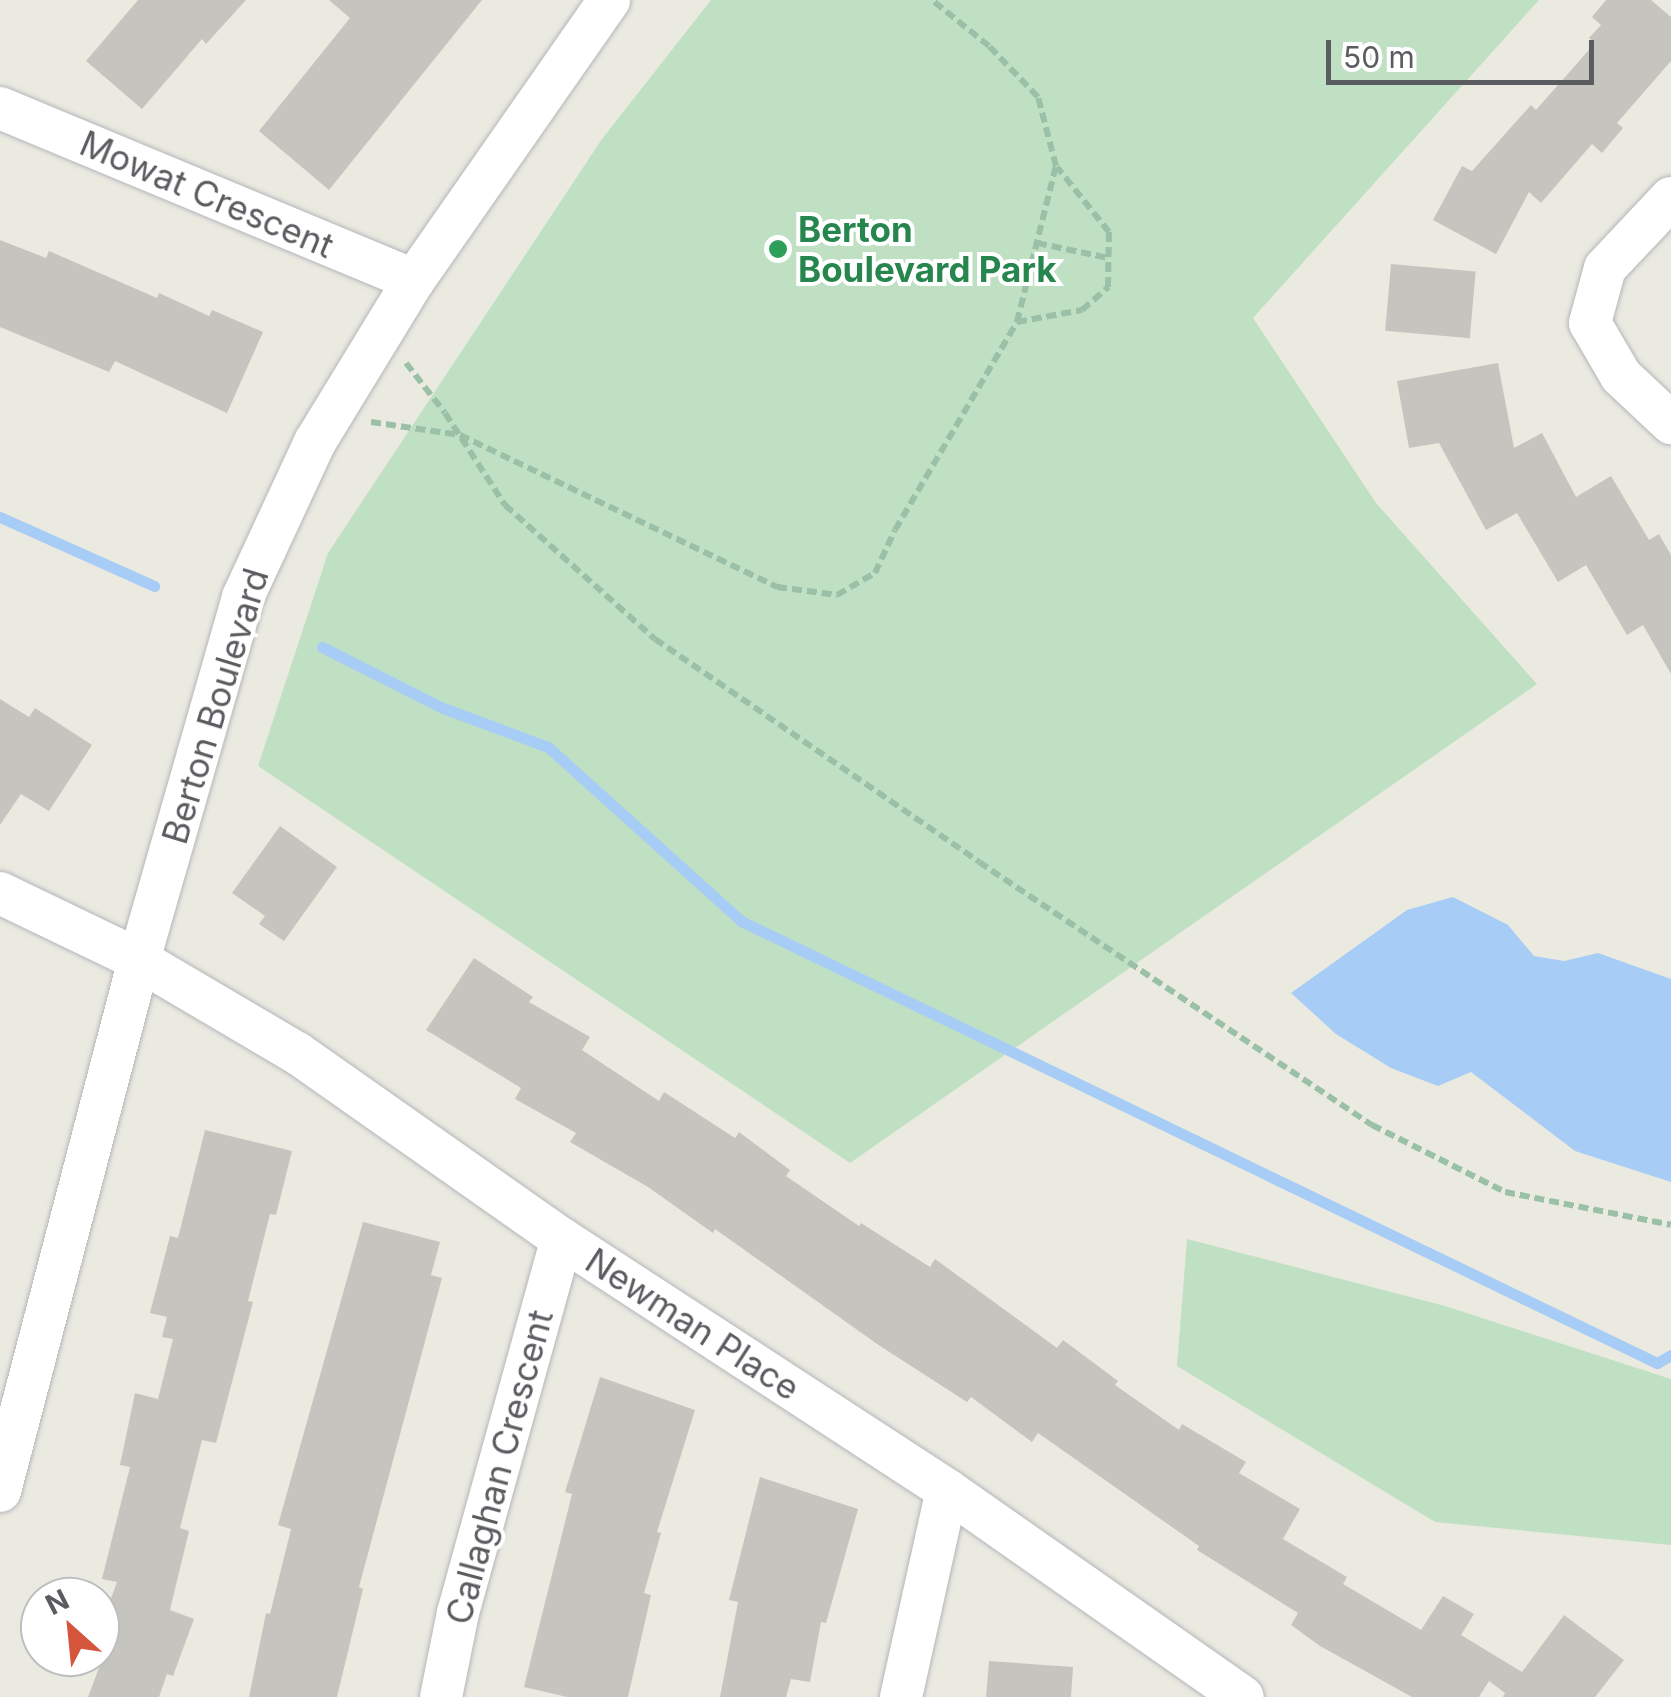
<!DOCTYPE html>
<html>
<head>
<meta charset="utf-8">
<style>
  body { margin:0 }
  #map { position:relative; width:1671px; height:1697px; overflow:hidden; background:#ebeae1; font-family:Inter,sans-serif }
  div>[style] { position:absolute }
  .green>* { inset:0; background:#c0e0c3 }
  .water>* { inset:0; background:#a7ccf5 }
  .stream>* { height:11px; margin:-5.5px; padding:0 5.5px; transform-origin:5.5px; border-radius:5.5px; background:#a7ccf5 }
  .building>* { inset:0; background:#c6c4be; transform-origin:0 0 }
  .path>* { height:6px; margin-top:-3px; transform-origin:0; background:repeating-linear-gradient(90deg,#9ac0a8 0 10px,transparent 0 15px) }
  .roads { filter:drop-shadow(0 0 2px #b4b6ba) drop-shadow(0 0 2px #b4b6ba) }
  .minor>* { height:42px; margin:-21px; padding:0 21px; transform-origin:21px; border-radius:21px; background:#fff }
  .dots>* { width:28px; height:28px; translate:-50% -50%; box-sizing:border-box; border:5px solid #fff; border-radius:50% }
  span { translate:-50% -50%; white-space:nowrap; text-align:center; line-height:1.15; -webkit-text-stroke:8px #fff; paint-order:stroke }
  .street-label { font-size:35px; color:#5a5c60 }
  .leisure-label { font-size:35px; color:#27864d; font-weight:700 }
  .left { translate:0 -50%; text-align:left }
  .north { position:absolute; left:20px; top:1577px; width:100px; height:100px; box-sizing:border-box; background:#fff; border:2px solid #bdbebf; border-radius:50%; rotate:333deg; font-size:28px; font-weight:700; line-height:40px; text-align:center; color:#5a5c60 }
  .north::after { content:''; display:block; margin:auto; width:35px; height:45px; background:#d5563d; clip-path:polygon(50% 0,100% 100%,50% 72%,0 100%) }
  .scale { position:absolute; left:1326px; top:40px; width:268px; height:45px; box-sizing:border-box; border:5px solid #5a5c60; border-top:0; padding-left:12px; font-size:30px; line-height:35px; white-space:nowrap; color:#5a5c60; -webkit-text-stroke:8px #fff; paint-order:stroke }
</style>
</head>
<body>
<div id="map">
  <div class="green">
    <div style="clip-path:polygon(711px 0,1539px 0,1253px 318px,1376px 503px,1537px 684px,850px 1163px,258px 766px,328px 553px,602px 139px)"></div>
    <div style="clip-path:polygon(1187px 1239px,1445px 1306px,1671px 1379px,1671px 1545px,1435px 1522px,1177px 1366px)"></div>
  </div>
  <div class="water">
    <div style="clip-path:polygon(1453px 897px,1508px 925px,1534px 956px,1564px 961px,1598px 953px,1671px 979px,1671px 1182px,1575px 1151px,1471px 1072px,1438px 1086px,1391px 1068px,1336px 1034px,1291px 993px,1407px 910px)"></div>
  </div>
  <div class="stream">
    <div style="left:0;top:517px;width:169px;rotate:24.1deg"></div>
    <div style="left:322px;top:647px;width:136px;rotate:26.8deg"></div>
    <div style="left:443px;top:708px;width:112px;rotate:20.4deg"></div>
    <div style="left:548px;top:747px;width:260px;rotate:42deg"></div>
    <div style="left:741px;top:921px;width:1017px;rotate:25.76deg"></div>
    <div style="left:1657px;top:1363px;width:16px;rotate:-30deg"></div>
  </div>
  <div class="building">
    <div style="clip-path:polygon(138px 0,246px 0,206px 44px,202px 39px,142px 109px,86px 61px)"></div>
    <div style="clip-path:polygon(329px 0,482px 0,329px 190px,259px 131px,350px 18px)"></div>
    <div style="clip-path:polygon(1606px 0,1651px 0,1671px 17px,1671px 61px,1617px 123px,1623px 128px,1602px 153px,1592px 144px,1541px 203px,1529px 192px,1496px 254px,1433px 220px,1462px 166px,1472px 171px,1531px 105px,1536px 110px,1595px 43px,1589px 38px,1601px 25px,1592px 17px)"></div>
    <div style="clip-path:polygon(0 240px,46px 258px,49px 251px,157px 298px,159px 293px,209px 316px,212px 310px,263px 332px,227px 413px,115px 361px,109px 372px,0 327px)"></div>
    <div style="left:1391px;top:264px;width:85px;height:67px;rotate:5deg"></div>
    <div style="clip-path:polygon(1498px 363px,1514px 448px,1542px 433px,1576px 497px,1611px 476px,1649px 540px,1659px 534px,1671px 555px,1671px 674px,1643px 625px,1627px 635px,1586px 565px,1558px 582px,1517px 513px,1486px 530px,1439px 443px,1409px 448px,1397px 381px)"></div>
    <div style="clip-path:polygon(0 699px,29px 717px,35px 708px,92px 745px,49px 811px,21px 794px,0 825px)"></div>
    <div style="clip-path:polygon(280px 826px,337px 867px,284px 941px,259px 924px,265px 916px,232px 893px)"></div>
    <div style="clip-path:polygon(474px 958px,533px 997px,529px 1002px,590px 1037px,582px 1050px,659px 1101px,664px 1092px,735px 1138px,739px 1132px,790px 1170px,786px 1176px,859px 1226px,861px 1223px,930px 1267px,935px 1259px,1057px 1348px,1063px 1340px,1118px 1381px,1115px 1385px,1179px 1430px,1182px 1424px,1246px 1462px,1239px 1473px,1300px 1509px,1283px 1539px,1347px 1577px,1343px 1584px,1421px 1630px,1443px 1596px,1474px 1614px,1461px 1635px,1522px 1672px,1564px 1615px,1624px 1660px,1595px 1697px,1503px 1697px,1505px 1693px,1489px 1681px,1479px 1697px,1412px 1697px,1320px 1646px,1291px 1625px,1298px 1613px,1197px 1550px,1199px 1546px,1038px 1433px,1032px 1442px,971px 1397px,967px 1402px,880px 1346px,715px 1229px,713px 1233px,648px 1187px,570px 1142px,576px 1133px,515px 1099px,521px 1088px,426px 1030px)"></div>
    <div style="clip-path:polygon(205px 1130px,292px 1151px,276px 1215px,270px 1214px,248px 1301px,253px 1302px,216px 1443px,202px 1440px,180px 1528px,189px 1531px,170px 1610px,194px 1619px,173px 1676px,167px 1674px,159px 1697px,88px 1697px,108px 1644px,100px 1641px,100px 1628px,117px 1582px,102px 1579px,130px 1467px,120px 1465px,135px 1393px,158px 1399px,173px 1339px,162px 1337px,167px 1317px,150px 1313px,170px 1236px,178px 1238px)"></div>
    <div style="clip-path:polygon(363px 1222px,440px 1242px,431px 1275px,442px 1278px,359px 1587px,363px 1589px,337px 1697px,249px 1697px,266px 1613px,270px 1614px,291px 1529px,278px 1525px)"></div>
    <div style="clip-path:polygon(600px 1377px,695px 1410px,657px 1532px,661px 1533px,644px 1593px,651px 1595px,628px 1697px,567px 1697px,524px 1687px,572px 1494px,565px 1492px)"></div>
    <div style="clip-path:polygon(760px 1477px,858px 1509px,826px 1623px,821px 1622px,810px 1682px,791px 1679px,786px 1697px,720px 1697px,738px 1602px,729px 1600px)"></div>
    <div style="clip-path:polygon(989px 1661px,1073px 1667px,1071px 1697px,986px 1697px)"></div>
  </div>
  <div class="path">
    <div style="left:1037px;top:243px;width:73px;rotate:11.9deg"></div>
    <div style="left:1017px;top:322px;width:66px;rotate:-10.5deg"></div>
    <div style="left:1082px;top:310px;width:35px;rotate:-41deg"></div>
    <div style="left:1108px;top:287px;width:55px;rotate:-89deg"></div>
    <div style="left:1109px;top:232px;width:83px;rotate:-128.7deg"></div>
    <div style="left:406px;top:363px;width:63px;rotate:52deg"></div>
    <div style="left:445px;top:413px;width:110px;rotate:56.9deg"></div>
    <div style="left:505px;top:505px;width:201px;rotate:41.8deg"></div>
    <div style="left:655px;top:639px;width:393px;rotate:34.5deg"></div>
    <div style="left:979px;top:862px;width:473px;rotate:33.8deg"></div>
    <div style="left:1372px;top:1125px;width:149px;rotate:26.7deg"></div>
    <div style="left:1505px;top:1192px;width:169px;rotate:11.2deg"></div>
    <div style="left:371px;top:422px;width:90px;rotate:8.3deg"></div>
    <div style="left:460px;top:435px;width:352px;rotate:25.6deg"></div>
    <div style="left:777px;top:587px;width:61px;rotate:7.6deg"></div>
    <div style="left:837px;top:595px;width:44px;rotate:-30.1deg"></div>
    <div style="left:875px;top:573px;width:47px;rotate:-65.1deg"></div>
    <div style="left:895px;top:530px;width:241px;rotate:-59.6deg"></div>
    <div style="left:1017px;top:322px;width:161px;rotate:-76deg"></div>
    <div style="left:1056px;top:166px;width:71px;rotate:-104.6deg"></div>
    <div style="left:1038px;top:97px;width:71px;rotate:-133.9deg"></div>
    <div style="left:989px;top:46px;width:73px;rotate:-141.1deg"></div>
  </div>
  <div class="roads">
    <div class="minor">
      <div style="left:0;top:108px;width:448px;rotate:22.6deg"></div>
      <div style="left:1671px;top:198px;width:96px;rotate:133.3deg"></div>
      <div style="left:1605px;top:268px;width:57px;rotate:105.3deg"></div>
      <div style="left:1590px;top:323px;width:61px;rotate:59.7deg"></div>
      <div style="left:1621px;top:376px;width:69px;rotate:43.2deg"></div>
      <div style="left:0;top:893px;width:154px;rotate:25.7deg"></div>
      <div style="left:139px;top:960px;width:183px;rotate:30.5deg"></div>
      <div style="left:297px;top:1053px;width:324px;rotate:35.1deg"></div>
      <div style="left:562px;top:1239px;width:460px;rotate:33.1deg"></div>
      <div style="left:947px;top:1490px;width:361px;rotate:35deg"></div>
      <div style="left:0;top:1491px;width:549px;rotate:-75.33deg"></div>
      <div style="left:139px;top:960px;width:378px;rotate:-74deg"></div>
      <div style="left:243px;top:597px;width:171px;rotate:-65.1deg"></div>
      <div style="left:315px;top:442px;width:190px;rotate:-58.6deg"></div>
      <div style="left:414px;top:280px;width:341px;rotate:-55.1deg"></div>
      <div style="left:441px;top:1697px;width:86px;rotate:-78.6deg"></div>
      <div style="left:458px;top:1613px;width:388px;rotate:-74.5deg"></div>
      <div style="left:901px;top:1697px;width:212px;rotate:-77.5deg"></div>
    </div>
  </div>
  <div class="dots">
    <div style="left:778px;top:249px;background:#2e9e5b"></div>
  </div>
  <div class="street-label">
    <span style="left:207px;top:194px;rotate:23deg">Mowat Crescent</span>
    <span style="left:215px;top:706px;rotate:-73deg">Berton Boulevard</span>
    <span style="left:693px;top:1324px;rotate:33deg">Newman Place</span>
    <span style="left:499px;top:1467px;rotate:-75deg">Callaghan Crescent</span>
  </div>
  <div class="leisure-label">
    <span class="left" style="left:798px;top:249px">Berton<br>Boulevard Park</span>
  </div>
  <div class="north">N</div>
  <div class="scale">50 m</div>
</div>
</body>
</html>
